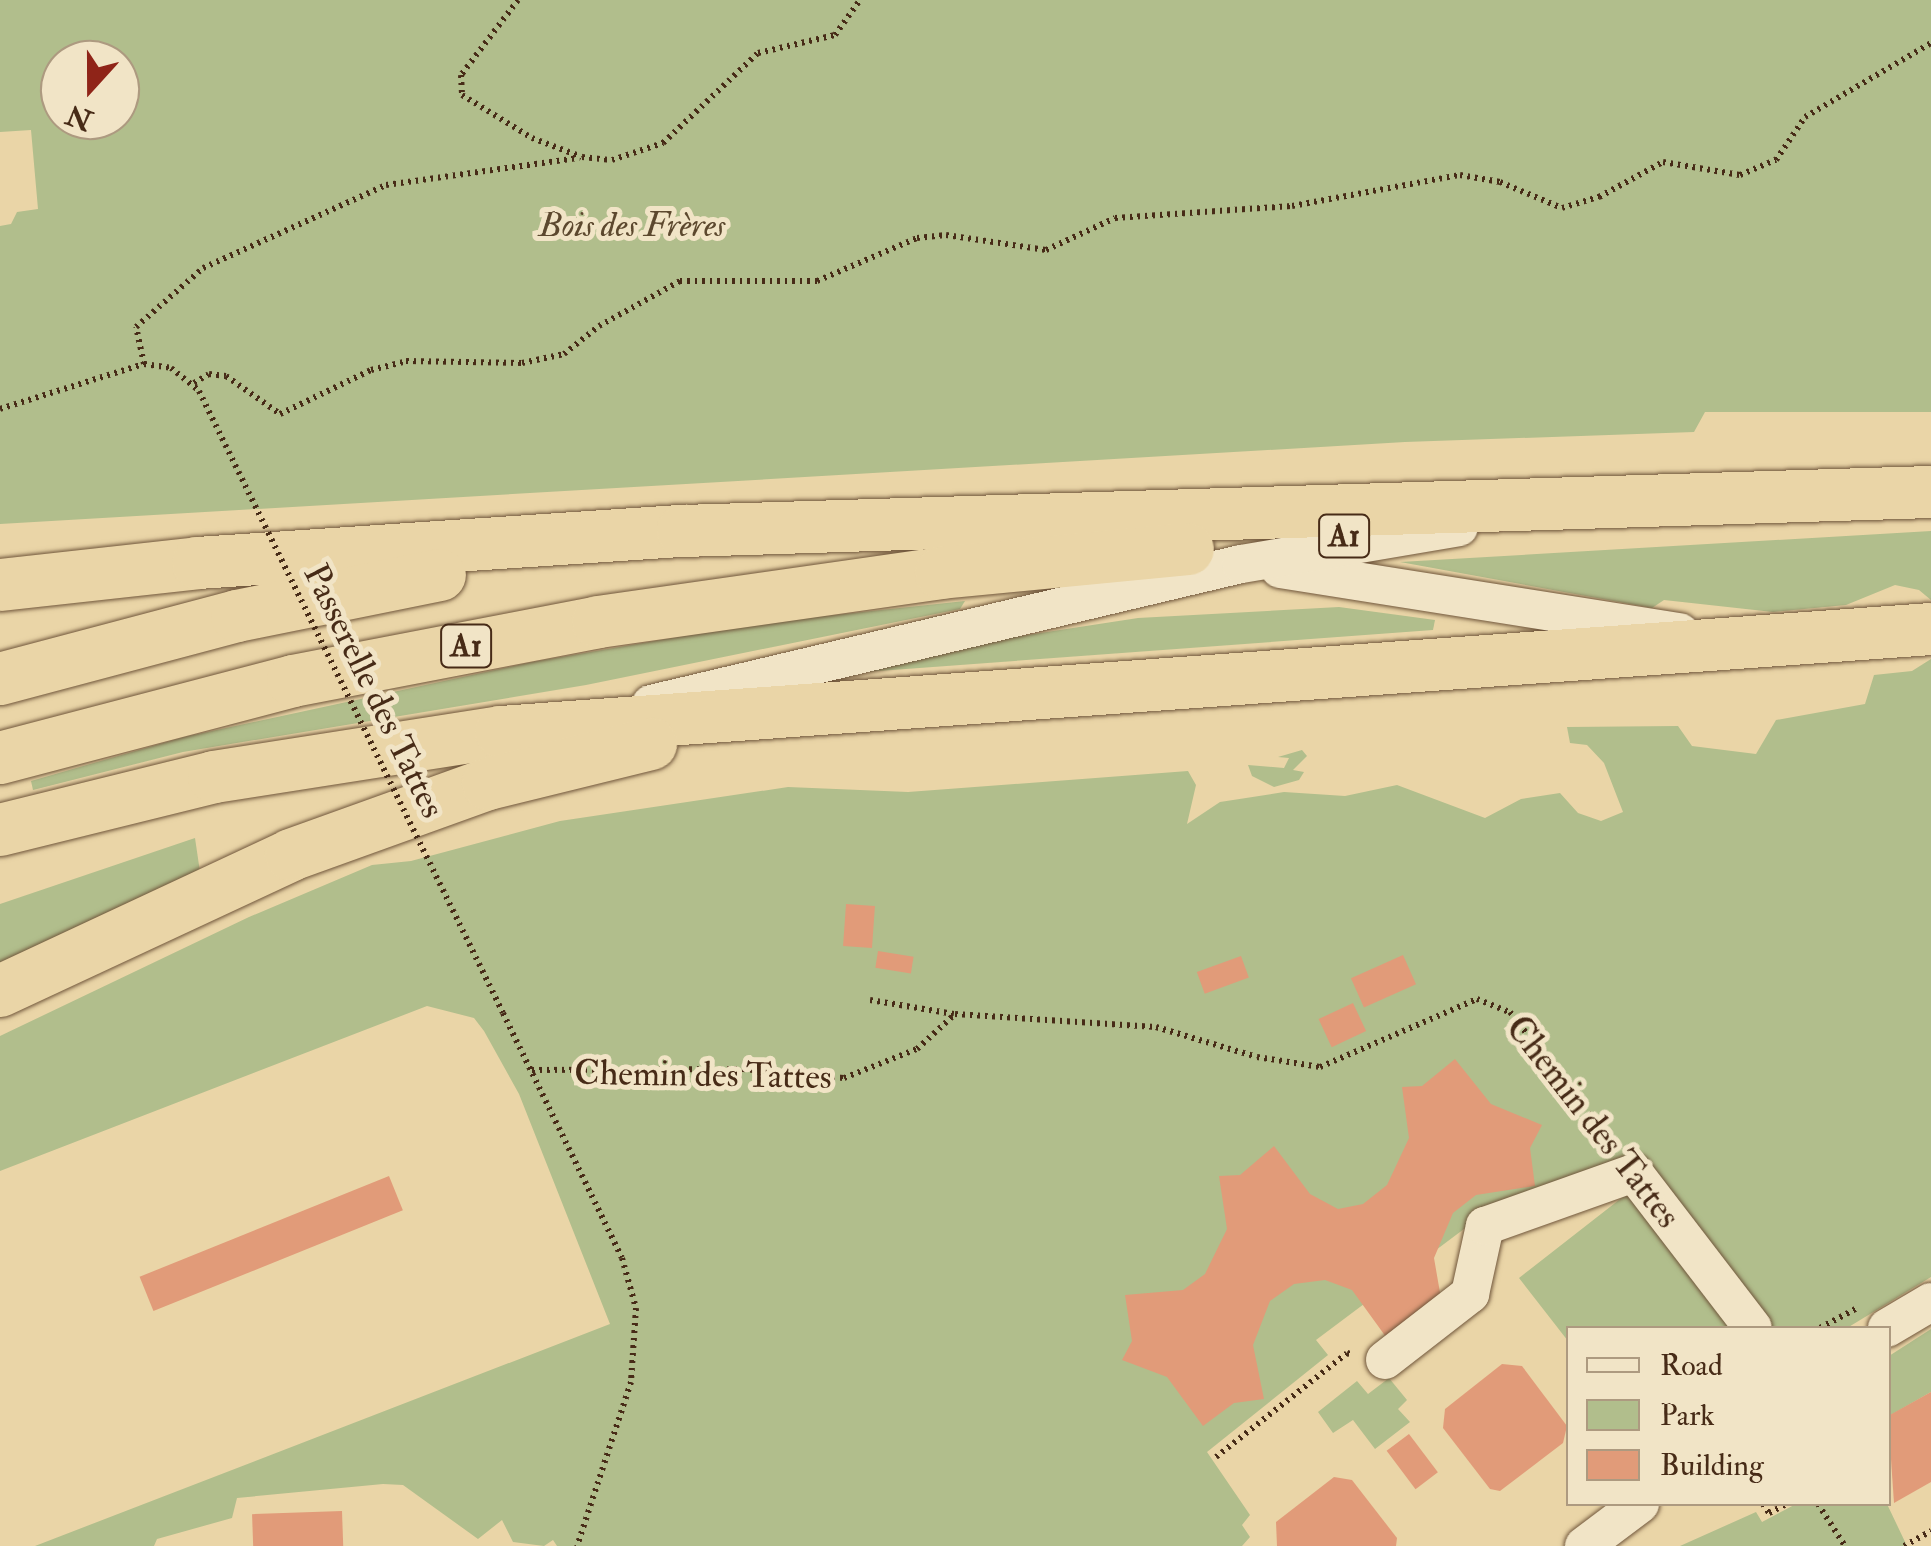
<!DOCTYPE html>
<html>
<head>
<meta charset="utf-8">
<style>
  body { margin:0 }
  #map { position:relative; width:1931px; height:1546px; overflow:hidden; background:#ead5a7; font-family:"IM FELL Double Pica",serif }
  div>[style] { position:absolute }
  .green>* { inset:0; background:#b1be8c }
  .building>* { inset:0; background:#e19b79; transform-origin:0 0 }
  .path>* { height:6px; margin-top:-3px; transform-origin:0; background:repeating-linear-gradient(90deg,#472b17 0 2.5px,transparent 0 7.5px) }
  .roads { filter:drop-shadow(0 0 2px #70563b) drop-shadow(0 0 2px #70563b) }
  .minor>* { height:38px; margin:-19px; padding:0 19px; transform-origin:19px; border-radius:19px; background:#f1e4c6 }
  .highway>* { height:52px; margin:-26px; padding:0 26px; transform-origin:26px; border-radius:26px; background:#ead5a7 }
  .path-bridge>* { height:6px; margin-top:-3px; transform-origin:0; background:repeating-linear-gradient(90deg,#472b17 0 2.5px,transparent 0 7.5px) }
  span { translate:-50% -50%; white-space:nowrap; text-align:center; line-height:1.15; -webkit-text-stroke:10px #f1e4c6; paint-order:stroke }
  .shield-label span { padding:2px 8px; background:#f1e4c6; border:2px solid; border-radius:8px; -webkit-text-stroke-width:0 }
  .shield-label { font-size:32px; color:#472b17; font-weight:700 }
  .park-label { font-size:35px; color:#5c482e; font-style:italic }
  .street-label { font-size:35px; color:#472b17 }
  .legend { position:absolute; left:1566px; top:1326px; width:325px; height:180px; box-sizing:border-box; background:#f1e4c6; border:2px solid #ad9a80; margin:0; padding:12px 18px; list-style:none; font-size:30px; color:#472b17 }
  .legend li { display:flex; align-items:center; gap:20px; height:50px }
  .legend b { width:50px; border:2px solid #ad9a80 }
  .north { position:absolute; left:40px; top:40px; width:100px; height:100px; box-sizing:border-box; background:#f1e4c6; border:2px solid #ad9a80; border-radius:50%; rotate:201deg; font-size:28px; font-weight:700; line-height:40px; text-align:center; color:#472b17 }
  .north::after { content:''; display:block; margin:auto; width:35px; height:45px; background:#8f2418; clip-path:polygon(50% 0,100% 100%,50% 72%,0 100%) }
</style>
</head>
<body>
<div id="map">
  <div class="green">
    <div style="clip-path:polygon(evenodd,0 0,1931px 0,1931px 412px,1705px 412px,1694px 432px,1405px 442px,0 524px,0 226px,11px 224px,17px 212px,38px 209px,31px 130px,0 132px,0 0,60px 60px,120px 60px,120px 120px,60px 120px,60px 60px)"></div>
    <div style="clip-path:polygon(1931px 531px,1931px 600px,1919px 590px,1895px 585px,1846px 605px,1773px 612px,1664px 600px,1652px 608px,1400px 562px)"></div>
    <div style="clip-path:polygon(965px 601px,960px 609px,586px 685px,183px 752px,33px 790px,31px 781px,184px 737px,532px 662px,759px 623px)"></div>
    <div style="clip-path:polygon(1339px 607px,1435px 620px,1433px 630px,865px 672px,995px 640px,1138px 618px)"></div>
    <div style="clip-path:polygon(1931px 659px,1931px 1277px,1847px 1328px,1772px 1328px,1647px 1165px,1476px 1220px,1316px 1340px,1328px 1355px,1207px 1452px,1250px 1515px,1242px 1525px,1250px 1537px,1242px 1546px,557px 1546px,553px 1540px,544px 1546px,513px 1542px,502px 1520px,478px 1539px,403px 1485px,383px 1484px,237px 1498px,232px 1518px,157px 1539px,154px 1546px,35px 1546px,610px 1324px,519px 1094px,484px 1031px,474px 1018px,427px 1006px,0 1171px,0 1036px,249px 917px,372px 865px,411px 861px,560px 821px,788px 787px,908px 792px,1188px 771px,1196px 785px,1187px 824px,1220px 802px,1284px 792px,1345px 796px,1397px 785px,1485px 818px,1521px 799px,1560px 793px,1578px 813px,1601px 821px,1623px 812px,1604px 763px,1587px 745px,1570px 743px,1567px 727px,1678px 726px,1692px 746px,1756px 754px,1776px 720px,1865px 704px,1874px 675px,1912px 671px)"></div>
    <div style="clip-path:polygon(1302px 750px,1307px 756px,1293px 770px,1304px 772px,1299px 780px,1274px 787px,1252px 776px,1248px 765px,1284px 768px,1289px 758px,1278px 757px)"></div>
    <div style="clip-path:polygon(195px 838px,200px 872px,0 968px,0 904px)"></div>
    <div style="clip-path:polygon(1633px 1189px,1740px 1328px,1568px 1328px,1568px 1341px,1519px 1278px)"></div>
    <div style="clip-path:polygon(1931px 1329px,1931px 1392px,1889px 1416px,1889px 1356px)"></div>
    <div style="clip-path:polygon(1389px 1378px,1407px 1400px,1398px 1409px,1410px 1422px,1375px 1449px,1353px 1420px,1333px 1433px,1318px 1412px,1357px 1381px,1368px 1394px)"></div>
    <div style="clip-path:polygon(1796px 1504px,1887px 1504px,1907px 1546px,1680px 1546px,1756px 1512px,1762px 1522px)"></div>
  </div>
  <div class="building">
    <div style="left:846px;top:904px;width:29px;height:42px;rotate:4deg"></div>
    <div style="left:878px;top:951px;width:36px;height:17px;rotate:9deg"></div>
    <div style="left:1403px;top:955px;width:32px;height:57px;rotate:66deg"></div>
    <div style="left:1241px;top:956px;width:23px;height:47px;rotate:70deg"></div>
    <div style="left:1353px;top:1003px;width:31px;height:38px;rotate:65deg"></div>
    <div style="clip-path:polygon(1455px 1059px,1491px 1104px,1542px 1125px,1530px 1148px,1535px 1186px,1476px 1195px,1453px 1213px,1434px 1258px,1443px 1310px,1386px 1337px,1352px 1290px,1325px 1280px,1294px 1284px,1270px 1301px,1253px 1345px,1264px 1399px,1234px 1403px,1203px 1426px,1167px 1377px,1122px 1360px,1132px 1341px,1125px 1295px,1183px 1290px,1205px 1274px,1227px 1229px,1219px 1176px,1240px 1175px,1274px 1146px,1310px 1194px,1338px 1209px,1363px 1204px,1387px 1185px,1409px 1138px,1402px 1087px,1422px 1086px)"></div>
    <div style="left:389px;top:1176px;width:37px;height:269px;rotate:68deg"></div>
    <div style="clip-path:polygon(1502px 1364px,1522px 1366px,1567px 1426px,1563px 1443px,1500px 1491px,1490px 1489px,1443px 1428px,1445px 1409px)"></div>
    <div style="clip-path:polygon(1931px 1392px,1931px 1482px,1894px 1503px,1888px 1416px)"></div>
    <div style="left:1409px;top:1434px;width:48px;height:28px;rotate:53deg"></div>
    <div style="clip-path:polygon(1334px 1477px,1352px 1480px,1397px 1538px,1396px 1546px,1277px 1546px,1276px 1522px)"></div>
    <div style="left:342px;top:1511px;width:35px;height:90px;rotate:88deg"></div>
  </div>
  <div class="path">
    <div style="left:518px;top:0;width:94px;rotate:127.2deg"></div>
    <div style="left:461px;top:75px;width:20px;rotate:87deg"></div>
    <div style="left:462px;top:95px;width:82px;rotate:31.6deg"></div>
    <div style="left:532px;top:138px;width:53px;rotate:20.8deg"></div>
    <div style="left:582px;top:157px;width:30px;rotate:6deg"></div>
    <div style="left:612px;top:160px;width:54px;rotate:-18.4deg"></div>
    <div style="left:663px;top:143px;width:131px;rotate:-43.5deg"></div>
    <div style="left:758px;top:53px;width:79px;rotate:-13.2deg"></div>
    <div style="left:835px;top:35px;width:43px;rotate:-54.5deg"></div>
    <div style="left:144px;top:364px;width:38px;rotate:-102deg"></div>
    <div style="left:136px;top:327px;width:89px;rotate:-41.4deg"></div>
    <div style="left:203px;top:268px;width:201px;rotate:-24.4deg"></div>
    <div style="left:386px;top:185px;width:195px;rotate:-8deg"></div>
    <div style="left:194px;top:383px;width:17px;rotate:-31deg"></div>
    <div style="left:209px;top:374px;width:17px;rotate:7deg"></div>
    <div style="left:226px;top:376px;width:66px;rotate:35.1deg"></div>
    <div style="left:280px;top:414px;width:101px;rotate:-25.8deg"></div>
    <div style="left:371px;top:370px;width:36px;rotate:-14deg"></div>
    <div style="left:406px;top:361px;width:116px;rotate:1deg"></div>
    <div style="left:522px;top:363px;width:43px;rotate:-12.1deg"></div>
    <div style="left:564px;top:354px;width:45px;rotate:-38.7deg"></div>
    <div style="left:599px;top:326px;width:93px;rotate:-29.1deg"></div>
    <div style="left:680px;top:281px;width:137px"></div>
    <div style="left:817px;top:281px;width:109px;rotate:-23.3deg"></div>
    <div style="left:917px;top:238px;width:29px;rotate:-6deg"></div>
    <div style="left:946px;top:235px;width:101px;rotate:8.5deg"></div>
    <div style="left:1046px;top:250px;width:76px;rotate:-24.9deg"></div>
    <div style="left:1115px;top:218px;width:177px;rotate:-3.9deg"></div>
    <div style="left:1292px;top:206px;width:171px;rotate:-10.5deg"></div>
    <div style="left:1460px;top:175px;width:41px;rotate:9.9deg"></div>
    <div style="left:1500px;top:182px;width:67px;rotate:22.8deg"></div>
    <div style="left:1562px;top:208px;width:39px;rotate:-17deg"></div>
    <div style="left:1599px;top:197px;width:73px;rotate:-28.7deg"></div>
    <div style="left:1663px;top:162px;width:78px;rotate:9.6deg"></div>
    <div style="left:1740px;top:175px;width:39px;rotate:-23deg"></div>
    <div style="left:1776px;top:160px;width:52px;rotate:-56deg"></div>
    <div style="left:1805px;top:117px;width:146px;rotate:-30.4deg"></div>
    <div style="left:0;top:409px;width:151px;rotate:-17.4deg"></div>
    <div style="left:144px;top:364px;width:27px;rotate:8deg"></div>
    <div style="left:171px;top:368px;width:36px;rotate:39deg"></div>
    <div style="left:870px;top:1000px;width:85px;rotate:9.5deg"></div>
    <div style="left:503px;top:1013px;width:272px;rotate:64.1deg"></div>
    <div style="left:622px;top:1258px;width:52px;rotate:74.4deg"></div>
    <div style="left:636px;top:1308px;width:74px;rotate:93.9deg"></div>
    <div style="left:631px;top:1382px;width:173px;rotate:108.2deg"></div>
    <div style="left:532px;top:1070px;width:211px;rotate:-0.3deg"></div>
    <div style="left:743px;top:1069px;width:101px;rotate:5.1deg"></div>
    <div style="left:844px;top:1078px;width:79px;rotate:-21.7deg"></div>
    <div style="left:917px;top:1049px;width:52px;rotate:-42.6deg"></div>
    <div style="left:955px;top:1014px;width:201px;rotate:3.7deg"></div>
    <div style="left:1156px;top:1027px;width:105px;rotate:16.5deg"></div>
    <div style="left:1257px;top:1057px;width:64px;rotate:9deg"></div>
    <div style="left:1320px;top:1067px;width:171px;rotate:-23.4deg"></div>
    <div style="left:1477px;top:999px;width:35px;rotate:22deg"></div>
    <div style="left:1510px;top:1012px;width:165px;rotate:52.4deg"></div>
    <div style="left:1820px;top:1328px;width:42px;rotate:-28.4deg"></div>
    <div style="left:1216px;top:1457px;width:167px;rotate:-38.4deg"></div>
    <div style="left:1347px;top:1353px;width:7px;rotate:16deg"></div>
    <div style="left:1763px;top:1504px;width:11px;rotate:56deg"></div>
    <div style="left:1769px;top:1513px;width:20px;rotate:-27deg"></div>
    <div style="left:1818px;top:1504px;width:50px;rotate:57.3deg"></div>
    <div style="left:1904px;top:1546px;width:31px;rotate:-29deg"></div>
  </div>
  <div class="roads">
    <div class="minor">
      <div style="left:1280px;top:569px;width:405px;rotate:9deg"></div>
      <div style="left:651px;top:704px;width:606px;rotate:-13.35deg"></div>
      <div style="left:1241px;top:564px;width:221px;rotate:-9.6deg"></div>
      <div style="left:1887px;top:1328px;width:51px;rotate:-30.6deg"></div>
      <div style="left:1385px;top:1360px;width:108px;rotate:-37.8deg"></div>
      <div style="left:1470px;top:1294px;width:70px;rotate:-77.6deg"></div>
      <div style="left:1485px;top:1226px;width:158px;rotate:-19.6deg"></div>
      <div style="left:1634px;top:1173px;width:195px;rotate:52.5deg"></div>
      <div style="left:1584px;top:1546px;width:70px;rotate:-36.9deg"></div>
    </div>
    <div class="highway">
      <div style="left:0;top:585px;width:199px;rotate:-6.3deg"></div>
      <div style="left:198px;top:563px;width:486px;rotate:-3.8deg"></div>
      <div style="left:683px;top:531px;width:1249px;rotate:-1.79deg"></div>
      <div style="left:0;top:679px;width:245px;rotate:-14.9deg"></div>
      <div style="left:237px;top:616px;width:207px;rotate:-11.4deg"></div>
      <div style="left:0;top:758px;width:303px;rotate:-14.7deg"></div>
      <div style="left:293px;top:681px;width:311px;rotate:-10.9deg"></div>
      <div style="left:598px;top:622px;width:346px;rotate:-8.1deg"></div>
      <div style="left:941px;top:573px;width:248px;rotate:-5.5deg"></div>
      <div style="left:0;top:830px;width:220px;rotate:-13.9deg"></div>
      <div style="left:214px;top:777px;width:291px;rotate:-8.9deg"></div>
      <div style="left:501px;top:732px;width:1434px;rotate:-4.12deg"></div>
      <div style="left:0;top:991px;width:321px;rotate:-25deg"></div>
      <div style="left:291px;top:855px;width:209px;rotate:-19.8deg"></div>
      <div style="left:488px;top:784px;width:168px;rotate:-13.8deg"></div>
    </div>
  </div>
  <div class="path-bridge">
    <div style="left:199px;top:391px;width:692px;rotate:63.95deg"></div>
  </div>
  <div class="shield-label">
    <span style="left:1344px;top:536px">A1</span>
    <span style="left:466px;top:646px">A1</span>
  </div>
  <div class="park-label">
    <span style="left:632px;top:225px">Bois des Frères</span>
  </div>
  <div class="street-label">
    <span style="left:374px;top:691px;rotate:64deg">Passerelle des Tattes</span>
    <span style="left:703px;top:1075px;rotate:1deg">Chemin des Tattes</span>
    <span style="left:1593px;top:1122px;rotate:52deg">Chemin des Tattes</span>
  </div>
  <ul class="legend">
  <li><b style="height:12px;background:#f1e4c6"></b>Road</li>
  <li><b style="height:28px;background:#b1be8c"></b>Park</li>
  <li><b style="height:28px;background:#e19b79"></b>Building</li>
  </ul>
  <div class="north">N</div>
</div>
</body>
</html>
